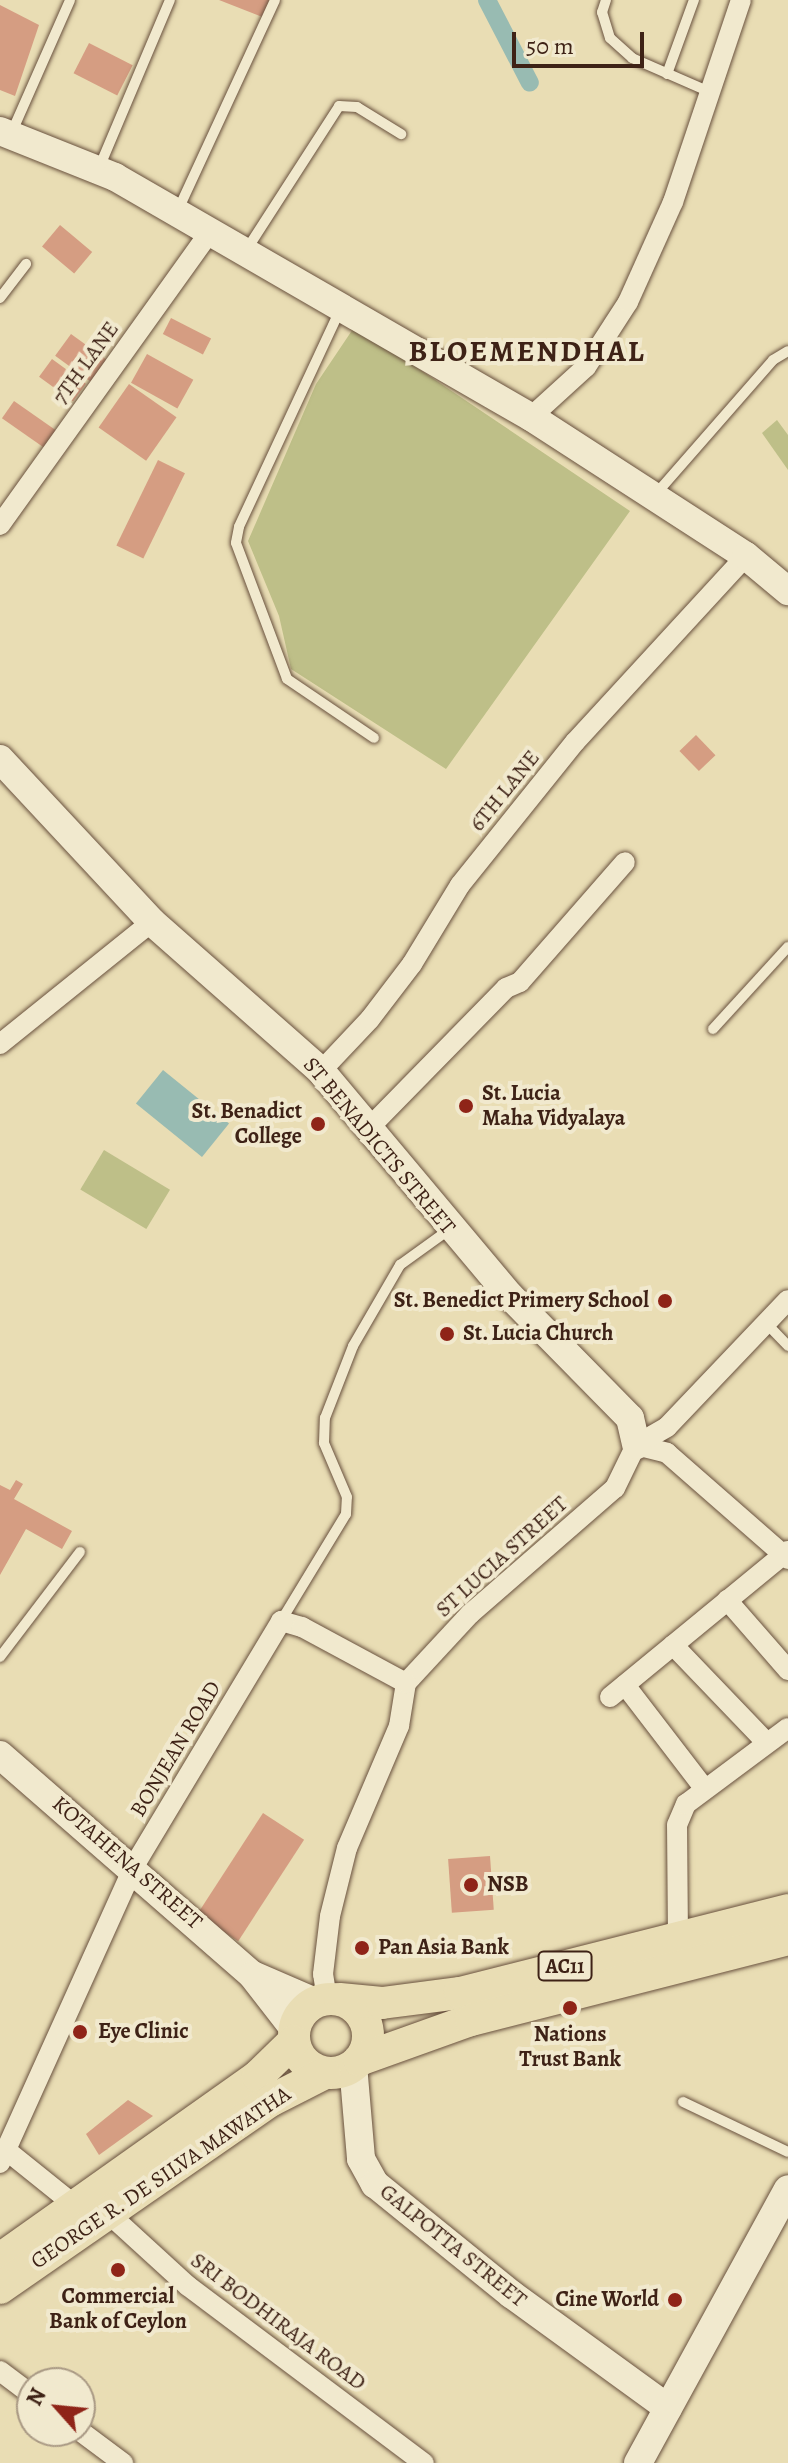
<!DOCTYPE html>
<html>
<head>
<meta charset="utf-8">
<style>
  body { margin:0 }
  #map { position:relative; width:788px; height:2463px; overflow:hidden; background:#e9ddb4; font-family:Alegreya,serif }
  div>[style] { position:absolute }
  .green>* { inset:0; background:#bebf88; transform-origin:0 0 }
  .water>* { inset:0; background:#98bbb2; transform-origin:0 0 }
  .canal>* { height:18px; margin:-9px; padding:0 9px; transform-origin:9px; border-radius:9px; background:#98bbb2 }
  .building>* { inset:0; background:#d59d82; transform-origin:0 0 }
  .roads { filter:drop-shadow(0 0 2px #69513e) drop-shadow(0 0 2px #69513e) }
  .lane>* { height:10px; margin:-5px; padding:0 5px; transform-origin:5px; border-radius:5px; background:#f1e9ce }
  .street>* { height:20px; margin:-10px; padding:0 10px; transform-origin:10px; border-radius:10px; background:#f1e9ce }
  .secondary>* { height:28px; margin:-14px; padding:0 14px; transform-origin:14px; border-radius:14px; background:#f1e9ce }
  .primary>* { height:32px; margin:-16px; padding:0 16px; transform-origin:16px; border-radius:16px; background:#e9ddb4 }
  .primary>.ring { margin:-16px; padding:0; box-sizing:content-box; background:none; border:32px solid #e9ddb4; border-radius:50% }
  .dots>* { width:22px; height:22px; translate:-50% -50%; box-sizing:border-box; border:4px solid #f1e9ce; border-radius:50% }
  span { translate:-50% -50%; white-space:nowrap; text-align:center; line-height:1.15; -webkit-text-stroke:8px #f1e9ce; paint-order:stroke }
  .shield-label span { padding:2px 6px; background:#f1e9ce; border:2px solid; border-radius:6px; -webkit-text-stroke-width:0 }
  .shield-label { font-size:20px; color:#3e2216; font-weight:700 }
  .street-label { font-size:22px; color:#3e2216 }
  .poi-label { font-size:22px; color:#3e2216; font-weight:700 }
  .left { translate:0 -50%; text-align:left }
  .right { translate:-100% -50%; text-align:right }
  .district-label { font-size:30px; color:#3e2216; font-weight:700; letter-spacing:2px }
  .north { position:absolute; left:16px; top:2367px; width:80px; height:80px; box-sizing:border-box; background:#f1e9ce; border:2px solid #a99984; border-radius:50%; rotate:297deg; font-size:22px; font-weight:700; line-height:32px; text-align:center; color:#3e2216 }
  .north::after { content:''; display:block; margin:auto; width:28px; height:36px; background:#8f2418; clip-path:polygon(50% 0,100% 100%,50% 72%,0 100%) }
  .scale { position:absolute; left:512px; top:32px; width:132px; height:36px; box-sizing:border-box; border:4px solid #3e2216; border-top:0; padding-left:10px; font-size:24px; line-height:28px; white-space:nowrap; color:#3e2216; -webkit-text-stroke:6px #f1e9ce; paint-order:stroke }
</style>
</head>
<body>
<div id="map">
  <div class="green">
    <div style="clip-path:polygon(355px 326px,630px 511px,446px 769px,291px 669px,279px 616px,248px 541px,316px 384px)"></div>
    <div style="clip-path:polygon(777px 420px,788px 435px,788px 470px,762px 433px)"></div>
    <div style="left:104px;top:1150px;width:77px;height:46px;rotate:31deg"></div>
  </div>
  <div class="water">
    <div style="left:163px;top:1070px;width:85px;height:43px;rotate:39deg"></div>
  </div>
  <div class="canal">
    <div style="left:487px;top:0;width:93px;rotate:62.6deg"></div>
  </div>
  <div class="building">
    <div style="clip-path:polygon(219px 0,272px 0,265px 18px)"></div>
    <div style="clip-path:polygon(0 5px,39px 25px,15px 96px,0 90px)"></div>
    <div style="left:89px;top:43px;width:49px;height:34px;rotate:27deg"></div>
    <div style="left:60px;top:225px;width:42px;height:28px;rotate:40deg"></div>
    <div style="left:171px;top:318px;width:45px;height:18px;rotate:27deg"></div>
    <div style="left:71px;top:334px;width:44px;height:27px;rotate:36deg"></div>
    <div style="left:147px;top:354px;width:53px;height:33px;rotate:29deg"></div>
    <div style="left:52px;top:359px;width:42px;height:22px;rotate:36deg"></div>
    <div style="left:129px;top:384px;width:58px;height:53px;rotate:35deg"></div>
    <div style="left:14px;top:401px;width:55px;height:21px;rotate:35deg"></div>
    <div style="left:158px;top:460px;width:30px;height:95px;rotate:26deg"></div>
    <div style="left:696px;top:735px;width:28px;height:23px;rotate:46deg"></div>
    <div style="clip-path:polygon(16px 1480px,23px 1484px,14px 1499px,72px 1531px,62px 1549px,26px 1529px,0 1575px,0 1485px,10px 1490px)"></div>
    <div style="left:263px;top:1813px;width:49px;height:121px;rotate:33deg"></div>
    <div style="left:490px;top:1856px;width:54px;height:42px;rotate:86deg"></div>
    <div style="clip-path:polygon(128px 2100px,153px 2116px,99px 2155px,86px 2134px)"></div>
  </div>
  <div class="roads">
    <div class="lane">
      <div style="left:606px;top:0;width:13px;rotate:108deg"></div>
      <div style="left:602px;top:12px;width:27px;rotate:73deg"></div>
      <div style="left:610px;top:38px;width:30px;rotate:42deg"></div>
      <div style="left:632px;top:58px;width:85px;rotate:23.6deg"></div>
      <div style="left:667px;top:74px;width:79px;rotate:-70deg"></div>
      <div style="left:11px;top:134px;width:146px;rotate:-66.2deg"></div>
      <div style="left:99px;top:168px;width:182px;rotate:-67.1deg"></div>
      <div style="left:178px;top:210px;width:231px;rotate:-65.2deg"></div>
      <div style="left:247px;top:249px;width:170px;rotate:-57.2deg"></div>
      <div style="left:339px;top:106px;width:18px;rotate:3deg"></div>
      <div style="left:357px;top:107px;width:52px;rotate:31.5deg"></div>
      <div style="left:0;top:298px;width:43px;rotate:-52.6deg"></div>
      <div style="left:340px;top:310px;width:239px;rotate:115deg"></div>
      <div style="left:239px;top:527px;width:16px;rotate:101deg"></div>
      <div style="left:236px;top:543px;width:145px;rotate:69.4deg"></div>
      <div style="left:287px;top:679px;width:105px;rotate:34.1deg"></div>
      <div style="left:655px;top:495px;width:179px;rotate:-48.8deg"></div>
      <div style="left:773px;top:360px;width:17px;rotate:-31deg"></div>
      <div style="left:713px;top:1029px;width:111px;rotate:-47.6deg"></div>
      <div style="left:766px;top:1323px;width:32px;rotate:46deg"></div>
      <div style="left:281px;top:1621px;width:125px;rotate:-58.7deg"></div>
      <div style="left:346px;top:1514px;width:17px;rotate:-87deg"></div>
      <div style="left:347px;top:1497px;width:59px;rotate:-113.1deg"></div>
      <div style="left:324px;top:1443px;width:25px;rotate:-88deg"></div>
      <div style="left:325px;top:1418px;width:77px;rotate:-68.7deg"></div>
      <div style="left:353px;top:1346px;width:94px;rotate:-59.9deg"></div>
      <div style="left:400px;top:1265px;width:62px;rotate:-35.8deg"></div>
      <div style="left:0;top:1657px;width:132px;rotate:-52.7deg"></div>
      <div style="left:683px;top:2102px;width:116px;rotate:25.5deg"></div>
    </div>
    <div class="street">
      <div style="left:531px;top:417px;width:74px;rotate:-42.3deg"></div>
      <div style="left:586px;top:367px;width:77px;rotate:-57.1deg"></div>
      <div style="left:628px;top:302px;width:110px;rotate:-65.8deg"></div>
      <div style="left:673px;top:202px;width:213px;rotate:-71.4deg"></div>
      <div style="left:0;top:525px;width:363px;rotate:-54.4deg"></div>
      <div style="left:0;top:1044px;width:195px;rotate:-38.8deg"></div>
      <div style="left:321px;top:1071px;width:71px;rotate:-46.7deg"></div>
      <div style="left:370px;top:1019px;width:69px;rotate:-52.6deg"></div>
      <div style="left:412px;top:964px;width:92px;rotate:-58.7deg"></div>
      <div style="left:460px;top:885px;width:184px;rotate:-51.2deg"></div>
      <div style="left:575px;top:742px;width:253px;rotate:-47.4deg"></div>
      <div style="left:368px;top:1129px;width:197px;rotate:-45.6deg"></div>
      <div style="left:506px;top:988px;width:15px;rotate:-23deg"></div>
      <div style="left:520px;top:982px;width:159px;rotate:-48.8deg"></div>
      <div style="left:636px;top:1445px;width:32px;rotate:14deg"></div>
      <div style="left:667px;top:1453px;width:161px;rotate:41.2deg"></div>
      <div style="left:727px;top:1600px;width:93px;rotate:48.9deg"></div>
      <div style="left:673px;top:1645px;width:133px;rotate:46.2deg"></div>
      <div style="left:625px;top:1685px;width:130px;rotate:52.5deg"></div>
      <div style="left:610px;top:1697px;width:230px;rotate:-39.4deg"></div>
      <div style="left:678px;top:1937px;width:112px;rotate:-90.5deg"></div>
      <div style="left:677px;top:1825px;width:23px;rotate:-67deg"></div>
      <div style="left:686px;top:1804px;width:127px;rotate:-36.7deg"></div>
      <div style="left:327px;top:1999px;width:25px;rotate:-99deg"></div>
      <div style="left:323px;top:1974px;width:58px;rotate:-83.1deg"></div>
      <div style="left:330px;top:1916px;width:70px;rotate:-76deg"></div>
      <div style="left:347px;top:1848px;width:133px;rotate:-66.9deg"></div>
      <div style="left:399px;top:1726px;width:44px;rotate:-80.8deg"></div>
      <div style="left:406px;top:1683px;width:94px;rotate:-47.2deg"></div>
      <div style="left:470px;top:1614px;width:192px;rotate:-41deg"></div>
      <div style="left:615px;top:1488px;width:48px;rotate:-64deg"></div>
      <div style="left:636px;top:1445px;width:36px;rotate:-30deg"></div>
      <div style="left:667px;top:1427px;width:175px;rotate:-46.4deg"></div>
      <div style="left:6px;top:2150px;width:91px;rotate:38.8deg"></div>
      <div style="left:0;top:2163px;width:326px;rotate:-65.7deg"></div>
      <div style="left:134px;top:1866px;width:286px;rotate:-59deg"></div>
      <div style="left:281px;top:1621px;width:22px;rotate:16deg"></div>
      <div style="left:302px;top:1627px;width:118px;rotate:28.3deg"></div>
      <div style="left:108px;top:2213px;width:108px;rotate:42.4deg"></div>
      <div style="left:188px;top:2286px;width:295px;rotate:36.9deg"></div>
      <div style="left:0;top:2371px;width:40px;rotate:37deg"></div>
      <div style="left:80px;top:2431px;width:54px;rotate:36.7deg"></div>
    </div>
    <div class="secondary">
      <div style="left:0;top:131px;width:124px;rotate:21.8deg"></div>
      <div style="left:115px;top:177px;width:480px;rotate:30deg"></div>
      <div style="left:531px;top:417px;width:256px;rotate:32.9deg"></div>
      <div style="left:746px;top:556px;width:55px;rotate:39.8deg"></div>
      <div style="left:0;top:759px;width:223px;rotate:47deg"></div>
      <div style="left:152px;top:922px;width:225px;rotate:41.4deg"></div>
      <div style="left:321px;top:1071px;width:294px;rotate:50deg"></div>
      <div style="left:510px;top:1296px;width:171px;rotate:45.5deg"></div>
      <div style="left:630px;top:1418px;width:28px;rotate:77deg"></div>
      <div style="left:0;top:1755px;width:335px;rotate:41.1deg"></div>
      <div style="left:252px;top:1975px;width:68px;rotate:52.1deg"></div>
      <div style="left:253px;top:1975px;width:68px;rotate:23.5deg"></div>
      <div style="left:353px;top:2065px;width:94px;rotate:85.1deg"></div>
      <div style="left:361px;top:2159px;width:29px;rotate:61deg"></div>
      <div style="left:375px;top:2184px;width:175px;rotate:39deg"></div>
      <div style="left:511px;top:2294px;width:194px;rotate:36deg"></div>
      <div style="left:638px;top:2463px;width:312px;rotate:-61.3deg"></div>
    </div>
    <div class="primary">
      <div class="ring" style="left:294px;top:1999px;width:42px;height:42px"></div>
      <div style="left:340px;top:1999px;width:42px;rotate:5.4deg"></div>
      <div style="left:382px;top:2003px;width:79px;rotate:-7.3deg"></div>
      <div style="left:460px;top:1993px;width:338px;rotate:-14.2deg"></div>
      <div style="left:359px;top:2060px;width:119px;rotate:-19.7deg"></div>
      <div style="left:471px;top:2020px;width:327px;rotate:-14.3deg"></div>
      <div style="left:0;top:2259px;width:316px;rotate:-35.3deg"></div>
      <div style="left:258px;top:2076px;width:50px;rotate:-44.2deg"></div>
      <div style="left:0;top:2288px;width:331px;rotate:-34.7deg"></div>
      <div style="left:272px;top:2100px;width:59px;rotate:-27deg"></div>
    </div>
  </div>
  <div class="dots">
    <div style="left:466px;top:1106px;background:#8f2418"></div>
    <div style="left:318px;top:1124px;background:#8f2418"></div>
    <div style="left:665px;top:1301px;background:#8f2418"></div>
    <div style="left:447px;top:1334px;background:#8f2418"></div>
    <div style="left:471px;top:1885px;background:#8f2418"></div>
    <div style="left:362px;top:1948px;background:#8f2418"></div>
    <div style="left:570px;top:2008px;background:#8f2418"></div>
    <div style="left:80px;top:2032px;background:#8f2418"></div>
    <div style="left:118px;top:2270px;background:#8f2418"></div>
    <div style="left:675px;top:2300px;background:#8f2418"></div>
  </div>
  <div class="shield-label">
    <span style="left:565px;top:1966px">AC11</span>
  </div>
  <div class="street-label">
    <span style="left:86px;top:363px;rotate:-54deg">7TH LANE</span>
    <span style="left:505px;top:791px;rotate:-51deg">6TH LANE</span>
    <span style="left:379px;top:1146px;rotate:50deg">ST BENADICTS STREET</span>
    <span style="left:502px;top:1557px;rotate:-42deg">ST LUCIA STREET</span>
    <span style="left:176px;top:1749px;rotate:-59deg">BONJEAN ROAD</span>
    <span style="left:127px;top:1863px;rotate:41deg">KOTAHENA STREET</span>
    <span style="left:161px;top:2178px;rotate:-34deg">GEORGE R. DE SILVA MAWATHA</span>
    <span style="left:453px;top:2246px;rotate:39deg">GALPOTTA STREET</span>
    <span style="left:278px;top:2322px;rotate:37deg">SRI BODHIRAJA ROAD</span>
  </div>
  <div class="poi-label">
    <span class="left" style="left:482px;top:1106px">St. Lucia<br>Maha Vidyalaya</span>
    <span class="right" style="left:302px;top:1124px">St. Benadict<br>College</span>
    <span class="right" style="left:649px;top:1301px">St. Benedict Primery School</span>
    <span class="left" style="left:463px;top:1334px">St. Lucia Church</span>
    <span class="left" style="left:487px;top:1885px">NSB</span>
    <span class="left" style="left:378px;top:1948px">Pan Asia Bank</span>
    <span class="left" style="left:98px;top:2032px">Eye Clinic</span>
    <span style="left:570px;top:2047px">Nations<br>Trust Bank</span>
    <span style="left:118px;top:2309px">Commercial<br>Bank of Ceylon</span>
    <span class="right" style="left:659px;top:2300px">Cine World</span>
  </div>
  <div class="district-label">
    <span style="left:527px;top:351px">BLOEMENDHAL</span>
  </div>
  <div class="north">N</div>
  <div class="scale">50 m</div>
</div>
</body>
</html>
